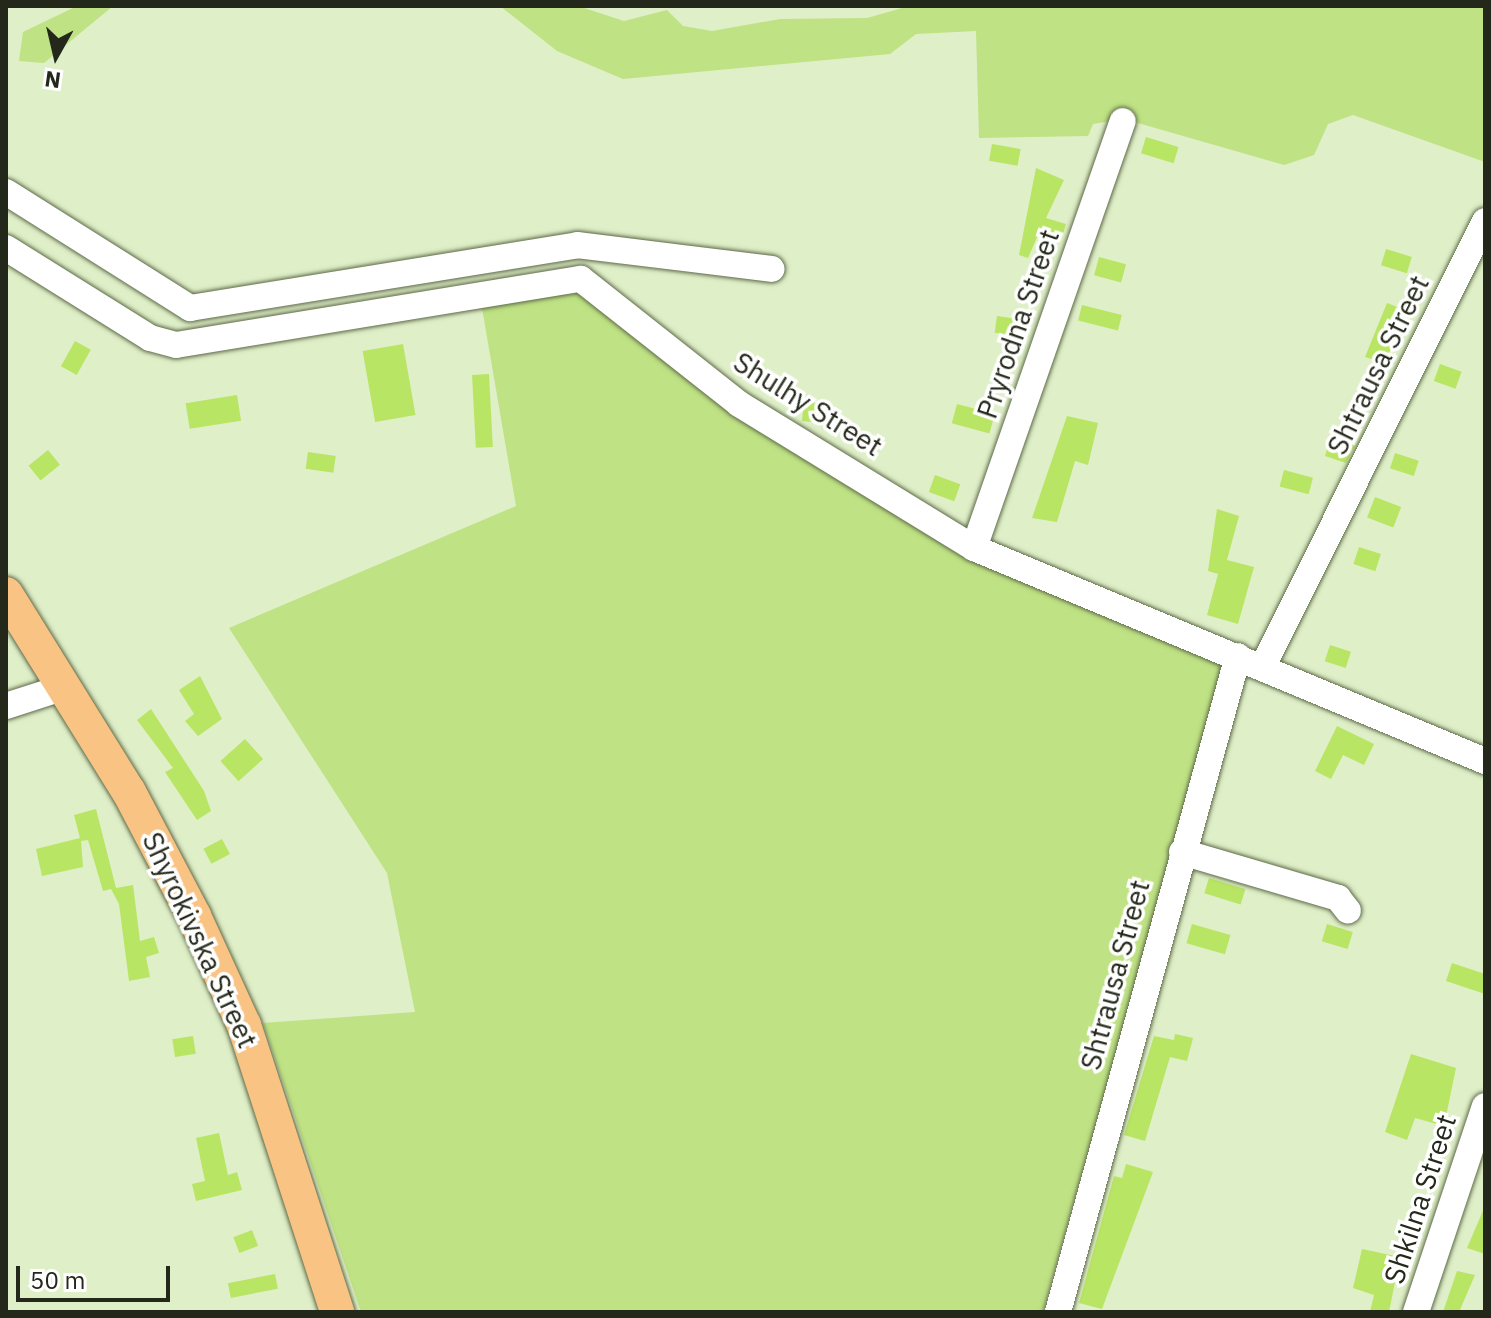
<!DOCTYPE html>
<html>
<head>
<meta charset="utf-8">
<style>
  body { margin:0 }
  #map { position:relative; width:1491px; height:1318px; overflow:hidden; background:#dfefc8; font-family:"IBM Plex Sans",sans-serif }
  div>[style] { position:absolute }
  .green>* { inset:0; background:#bfe284 }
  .building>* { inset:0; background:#b9e564; transform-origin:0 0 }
  .roads { filter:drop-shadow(0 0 2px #5d6a48) drop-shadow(0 0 2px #5d6a48) }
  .minor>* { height:26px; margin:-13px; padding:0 13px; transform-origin:13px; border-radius:13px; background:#fff }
  .major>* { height:34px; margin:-17px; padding:0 17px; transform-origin:17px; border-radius:17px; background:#f8c383 }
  span { translate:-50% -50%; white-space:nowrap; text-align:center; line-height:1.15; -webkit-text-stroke:7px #fff; paint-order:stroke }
  .street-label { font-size:28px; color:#23281a }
  .frame { position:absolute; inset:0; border:8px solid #23281a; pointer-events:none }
  .north { position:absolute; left:16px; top:16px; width:80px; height:80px; -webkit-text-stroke:6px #fff; paint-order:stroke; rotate:188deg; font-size:22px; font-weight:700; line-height:32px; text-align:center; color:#23281a }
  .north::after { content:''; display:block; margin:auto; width:28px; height:36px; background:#23281a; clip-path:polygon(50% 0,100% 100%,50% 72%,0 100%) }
  .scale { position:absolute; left:16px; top:1266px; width:154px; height:36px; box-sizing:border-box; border:4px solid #23281a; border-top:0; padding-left:10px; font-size:24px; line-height:28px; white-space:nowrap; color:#23281a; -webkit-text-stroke:6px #fff; paint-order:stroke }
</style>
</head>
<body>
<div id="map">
  <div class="green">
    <div style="clip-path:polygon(77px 6px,113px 6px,44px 63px,19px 61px,23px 32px)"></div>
    <div style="clip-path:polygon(500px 6px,578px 6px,624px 21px,667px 10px,683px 26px,712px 31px,780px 19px,867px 18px,909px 6px,1485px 6px,1485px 162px,1353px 115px,1328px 124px,1314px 155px,1284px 165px,1124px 119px,1093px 124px,1088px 136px,979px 138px,976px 31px,916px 34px,890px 54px,623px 79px,557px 51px)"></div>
    <div style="clip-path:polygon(580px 290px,737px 414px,1226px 661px,1043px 1312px,361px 1312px,263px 1023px,415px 1012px,387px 873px,229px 628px,516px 506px,482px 308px)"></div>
  </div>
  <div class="building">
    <div style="left:1146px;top:137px;width:34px;height:17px;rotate:17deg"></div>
    <div style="left:992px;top:144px;width:29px;height:17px;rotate:10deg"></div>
    <div style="clip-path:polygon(1036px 168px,1064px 180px,1046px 218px,1066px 224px,1061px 241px,1038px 235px,1028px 258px,1019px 255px)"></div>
    <div style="left:1386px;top:249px;width:27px;height:17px;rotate:17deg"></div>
    <div style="left:1099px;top:257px;width:28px;height:19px;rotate:15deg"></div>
    <div style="clip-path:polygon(1387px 303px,1405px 310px,1387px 364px,1365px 357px)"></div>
    <div style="left:1082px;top:305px;width:41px;height:16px;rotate:14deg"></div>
    <div style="left:997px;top:316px;width:34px;height:17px;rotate:8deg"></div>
    <div style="left:75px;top:341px;width:18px;height:29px;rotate:29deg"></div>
    <div style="left:403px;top:344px;width:72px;height:41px;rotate:80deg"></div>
    <div style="left:1440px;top:364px;width:23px;height:18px;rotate:20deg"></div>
    <div style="left:489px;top:374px;width:73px;height:17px;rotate:87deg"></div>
    <div style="left:237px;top:395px;width:26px;height:52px;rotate:81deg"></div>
    <div style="left:804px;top:402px;width:18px;height:19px;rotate:6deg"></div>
    <div style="left:957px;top:404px;width:39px;height:20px;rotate:15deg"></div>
    <div style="clip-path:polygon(1067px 416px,1098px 423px,1088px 465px,1075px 461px,1057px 522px,1032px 518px)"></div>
    <div style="clip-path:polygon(1330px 439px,1355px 446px,1346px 463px,1325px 456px)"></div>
    <div style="left:48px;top:450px;width:19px;height:25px;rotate:51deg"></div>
    <div style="left:308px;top:452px;width:28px;height:17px;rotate:8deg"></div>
    <div style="left:1395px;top:453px;width:25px;height:16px;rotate:18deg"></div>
    <div style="left:1284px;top:470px;width:30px;height:17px;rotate:15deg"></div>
    <div style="left:935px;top:475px;width:27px;height:18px;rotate:20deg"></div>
    <div style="left:1375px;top:497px;width:28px;height:22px;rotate:21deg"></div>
    <div style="clip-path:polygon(1217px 509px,1239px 516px,1227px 560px,1254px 567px,1238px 624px,1207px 615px,1218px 574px,1208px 571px)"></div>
    <div style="left:1359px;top:547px;width:23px;height:18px;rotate:18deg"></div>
    <div style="left:1330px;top:645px;width:22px;height:17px;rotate:18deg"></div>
    <div style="clip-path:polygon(200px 676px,222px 719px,198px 736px,185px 721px,194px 714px,179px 690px)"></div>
    <div style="clip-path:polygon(151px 709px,204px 791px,211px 811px,197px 820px,165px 772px,173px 768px,137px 720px)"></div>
    <div style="clip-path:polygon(1337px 726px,1374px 744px,1364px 765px,1343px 755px,1331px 779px,1315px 771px)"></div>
    <div style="left:245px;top:739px;width:27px;height:33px;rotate:48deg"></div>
    <div style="clip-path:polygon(96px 809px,116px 888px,133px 885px,140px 941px,154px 937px,159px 953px,146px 957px,150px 977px,129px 981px,119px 904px,111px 889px,103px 891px,88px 840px,81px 841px,83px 867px,42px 876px,36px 849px,80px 838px,74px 815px)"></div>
    <div style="left:222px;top:839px;width:17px;height:21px;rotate:62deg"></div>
    <div style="left:1209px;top:878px;width:38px;height:16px;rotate:17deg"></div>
    <div style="left:1192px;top:924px;width:40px;height:20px;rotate:16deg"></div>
    <div style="left:1327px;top:924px;width:27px;height:18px;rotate:17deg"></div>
    <div style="clip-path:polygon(1452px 963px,1485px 974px,1485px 994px,1446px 981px)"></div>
    <div style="clip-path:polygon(1175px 1034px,1193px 1038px,1187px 1061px,1170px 1057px,1145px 1141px,1124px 1135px,1154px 1036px,1174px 1040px)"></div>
    <div style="left:193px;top:1036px;width:18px;height:21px;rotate:81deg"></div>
    <div style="clip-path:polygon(1411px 1054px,1456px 1068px,1444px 1126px,1415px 1118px,1407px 1140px,1385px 1132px)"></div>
    <div style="clip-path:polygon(219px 1133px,228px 1175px,237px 1172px,242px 1190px,196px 1201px,192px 1184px,205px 1181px,196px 1138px)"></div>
    <div style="clip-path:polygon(1126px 1164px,1153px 1172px,1102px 1309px,1079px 1303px,1114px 1176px,1122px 1178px)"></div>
    <div style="clip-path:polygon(1485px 1206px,1485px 1254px,1467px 1248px)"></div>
    <div style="left:252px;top:1230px;width:17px;height:20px;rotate:69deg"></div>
    <div style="clip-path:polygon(1362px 1249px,1400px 1257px,1389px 1312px,1370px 1312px,1374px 1295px,1353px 1288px)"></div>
    <div style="clip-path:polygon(1457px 1271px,1475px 1275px,1459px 1312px,1443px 1312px)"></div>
    <div style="left:275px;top:1274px;width:15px;height:48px;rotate:79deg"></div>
  </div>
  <div class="roads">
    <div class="minor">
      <div style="left:6px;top:192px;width:218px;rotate:32.2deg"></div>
      <div style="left:190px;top:308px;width:392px;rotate:-9.2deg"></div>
      <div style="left:577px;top:245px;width:196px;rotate:7deg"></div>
      <div style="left:6px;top:248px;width:170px;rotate:32deg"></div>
      <div style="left:150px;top:338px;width:27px;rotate:15deg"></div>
      <div style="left:176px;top:345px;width:410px;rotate:-9.3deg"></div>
      <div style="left:581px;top:279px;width:201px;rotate:38.3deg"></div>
      <div style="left:739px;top:404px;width:276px;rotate:31.5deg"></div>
      <div style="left:974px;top:548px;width:554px;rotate:22.63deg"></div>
      <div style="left:974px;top:548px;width:452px;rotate:-70.8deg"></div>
      <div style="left:1263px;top:666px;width:497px;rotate:-63.5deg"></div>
      <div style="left:6px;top:706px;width:59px;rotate:-17.8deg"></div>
      <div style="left:1182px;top:852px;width:163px;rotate:16.4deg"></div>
      <div style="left:1338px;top:898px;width:16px;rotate:52deg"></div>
      <div style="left:1058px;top:1312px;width:680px;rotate:-74.66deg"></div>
      <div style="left:1416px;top:1312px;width:217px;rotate:-71.5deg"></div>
    </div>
    <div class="major">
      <div style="left:6px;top:594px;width:233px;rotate:58.2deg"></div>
      <div style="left:129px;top:792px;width:140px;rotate:62.3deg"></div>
      <div style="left:194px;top:916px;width:120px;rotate:65.4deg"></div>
      <div style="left:244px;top:1025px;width:302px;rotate:72deg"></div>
    </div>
  </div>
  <div class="street-label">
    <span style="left:1018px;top:324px;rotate:-71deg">Pryrodna Street</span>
    <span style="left:1378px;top:365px;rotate:-64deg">Shtrausa Street</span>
    <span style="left:808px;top:404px;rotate:32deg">Shulhy Street</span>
    <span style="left:200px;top:940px;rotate:65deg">Shyrokivska Street</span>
    <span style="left:1115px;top:975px;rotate:-75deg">Shtrausa Street</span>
    <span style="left:1420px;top:1199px;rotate:-72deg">Shkilna Street</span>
  </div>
  <div class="frame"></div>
  <div class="north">N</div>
  <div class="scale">50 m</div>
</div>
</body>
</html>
